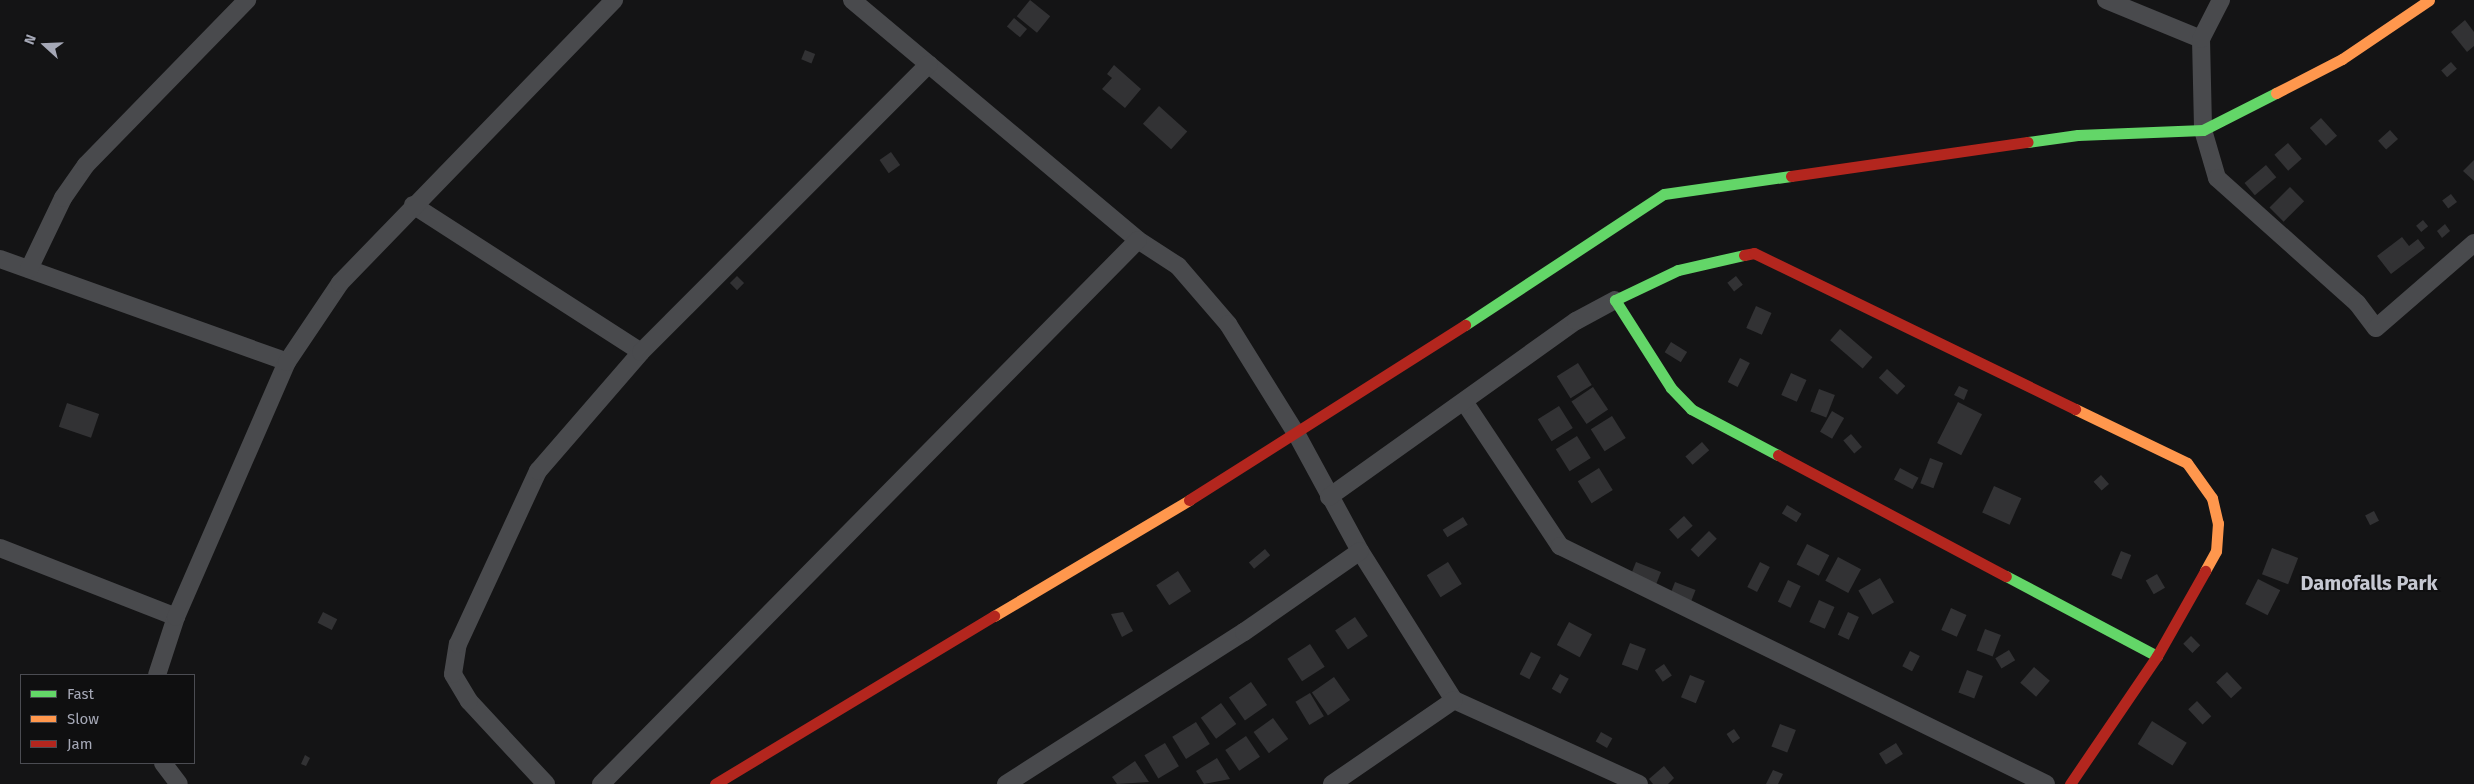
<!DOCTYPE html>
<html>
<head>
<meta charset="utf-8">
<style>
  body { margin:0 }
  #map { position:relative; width:2474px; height:784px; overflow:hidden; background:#141415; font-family:"Fira Sans",sans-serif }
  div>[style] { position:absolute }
  .building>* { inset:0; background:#323234; transform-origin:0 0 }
  .street>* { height:18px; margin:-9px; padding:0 9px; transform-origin:9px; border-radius:9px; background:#494a4d }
  .fast>* { height:11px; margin:-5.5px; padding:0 5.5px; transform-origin:5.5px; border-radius:5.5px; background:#63d668 }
  .slow>* { height:11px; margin:-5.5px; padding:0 5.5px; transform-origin:5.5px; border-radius:5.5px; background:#ff974d }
  .jam>* { height:11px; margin:-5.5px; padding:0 5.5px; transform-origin:5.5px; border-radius:5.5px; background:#b3261e }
  span { translate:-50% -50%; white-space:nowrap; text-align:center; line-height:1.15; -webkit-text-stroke:4px #0f0f10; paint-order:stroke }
  .district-label { font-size:20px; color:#c6c8d2; font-weight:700 }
  .legend { position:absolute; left:20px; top:674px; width:175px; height:90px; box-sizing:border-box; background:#0f0f10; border:1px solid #4b4c52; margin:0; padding:6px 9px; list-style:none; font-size:15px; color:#a5a8b6 }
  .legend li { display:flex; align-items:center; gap:10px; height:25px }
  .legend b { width:25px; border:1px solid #4b4c52 }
  .north { position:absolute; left:20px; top:20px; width:50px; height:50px; -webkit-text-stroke:4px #0f0f10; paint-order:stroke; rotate:290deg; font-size:14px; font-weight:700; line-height:20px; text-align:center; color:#a5a8b6 }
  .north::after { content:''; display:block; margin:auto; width:18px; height:22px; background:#a5a8b6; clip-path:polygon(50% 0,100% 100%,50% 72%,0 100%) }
</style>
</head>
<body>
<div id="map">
  <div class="building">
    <div style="left:1030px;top:0;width:26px;height:21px;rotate:39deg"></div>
    <div style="left:1014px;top:18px;width:17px;height:11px;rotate:40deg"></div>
    <div style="clip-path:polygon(2465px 20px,2474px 32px,2474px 46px,2467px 52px,2451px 32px)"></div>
    <div style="left:805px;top:50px;width:11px;height:10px;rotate:22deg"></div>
    <div style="left:2451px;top:62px;width:9px;height:13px;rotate:49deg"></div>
    <div style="clip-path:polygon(1114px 65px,1141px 89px,1125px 108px,1102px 89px,1112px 78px,1107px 74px)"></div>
    <div style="left:1159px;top:106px;width:38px;height:24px;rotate:42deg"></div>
    <div style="left:2321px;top:118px;width:24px;height:15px;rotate:48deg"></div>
    <div style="left:2390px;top:130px;width:12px;height:16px;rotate:48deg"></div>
    <div style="left:2288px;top:143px;width:21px;height:18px;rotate:49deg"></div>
    <div style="left:891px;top:152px;width:16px;height:14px;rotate:55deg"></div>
    <div style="clip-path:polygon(2474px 160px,2474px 181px,2463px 171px)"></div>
    <div style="left:2266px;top:165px;width:16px;height:28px;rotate:50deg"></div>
    <div style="left:2290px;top:187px;width:20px;height:29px;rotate:45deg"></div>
    <div style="left:2451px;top:194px;width:10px;height:11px;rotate:53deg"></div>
    <div style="left:2423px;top:220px;width:8px;height:9px;rotate:50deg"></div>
    <div style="clip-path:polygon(2445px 224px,2450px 231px,2442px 238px,2437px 231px)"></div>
    <div style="clip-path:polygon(2402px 237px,2409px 246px,2418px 239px,2425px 248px,2391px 274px,2377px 256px)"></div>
    <div style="left:737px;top:276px;width:10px;height:10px;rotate:45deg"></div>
    <div style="left:1736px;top:276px;width:11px;height:11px;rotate:52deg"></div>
    <div style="left:1756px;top:306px;width:17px;height:24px;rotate:24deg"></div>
    <div style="left:1840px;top:329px;width:43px;height:15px;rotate:41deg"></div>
    <div style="left:1671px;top:342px;width:19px;height:12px;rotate:32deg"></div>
    <div style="left:1740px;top:358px;width:11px;height:27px;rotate:27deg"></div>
    <div style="left:1578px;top:363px;width:26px;height:25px;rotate:58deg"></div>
    <div style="left:1887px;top:369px;width:25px;height:12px;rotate:43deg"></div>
    <div style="left:1791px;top:373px;width:17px;height:24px;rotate:24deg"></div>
    <div style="clip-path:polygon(1959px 386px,1968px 390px,1964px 400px,1954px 395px)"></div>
    <div style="left:1593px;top:387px;width:27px;height:26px;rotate:56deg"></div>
    <div style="left:1819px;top:389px;width:17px;height:24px;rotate:21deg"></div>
    <div style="left:1958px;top:402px;width:27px;height:46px;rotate:27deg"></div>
    <div style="left:67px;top:403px;width:34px;height:25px;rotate:19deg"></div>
    <div style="left:1559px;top:406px;width:26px;height:25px;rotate:58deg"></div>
    <div style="left:1832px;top:411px;width:14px;height:24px;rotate:30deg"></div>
    <div style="left:1612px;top:416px;width:26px;height:25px;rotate:58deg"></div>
    <div style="left:1851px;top:434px;width:17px;height:10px;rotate:50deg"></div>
    <div style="left:1577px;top:436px;width:26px;height:25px;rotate:58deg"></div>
    <div style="left:1702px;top:442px;width:11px;height:22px;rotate:49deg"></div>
    <div style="left:1930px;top:458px;width:14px;height:27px;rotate:21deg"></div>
    <div style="left:1599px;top:468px;width:26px;height:25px;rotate:58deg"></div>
    <div style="left:1900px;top:468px;width:21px;height:13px;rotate:28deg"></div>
    <div style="left:2101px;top:475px;width:12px;height:10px;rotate:48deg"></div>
    <div style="left:1994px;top:486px;width:30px;height:29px;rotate:24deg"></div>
    <div style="left:1787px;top:505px;width:17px;height:10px;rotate:31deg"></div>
    <div style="left:2374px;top:511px;width:11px;height:10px;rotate:63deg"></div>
    <div style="left:1684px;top:516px;width:13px;height:20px;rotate:48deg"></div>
    <div style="left:1463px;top:517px;width:9px;height:24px;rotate:58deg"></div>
    <div style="left:1709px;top:531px;width:11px;height:26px;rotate:45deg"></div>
    <div style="left:1807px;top:544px;width:25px;height:23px;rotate:27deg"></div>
    <div style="left:2272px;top:548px;width:28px;height:28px;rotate:21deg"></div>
    <div style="left:1265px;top:549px;width:8px;height:21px;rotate:50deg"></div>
    <div style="left:2121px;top:551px;width:11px;height:26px;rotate:22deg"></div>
    <div style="left:1838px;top:557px;width:26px;height:27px;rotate:28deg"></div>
    <div style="left:1448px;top:562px;width:26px;height:25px;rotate:58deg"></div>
    <div style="left:1636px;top:562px;width:27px;height:15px;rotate:22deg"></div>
    <div style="left:1760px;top:562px;width:11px;height:28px;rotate:27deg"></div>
    <div style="left:1178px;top:571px;width:24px;height:26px;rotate:57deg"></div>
    <div style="left:2157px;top:574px;width:16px;height:13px;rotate:60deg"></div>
    <div style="left:1880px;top:578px;width:28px;height:25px;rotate:60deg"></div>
    <div style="left:2258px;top:579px;width:25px;height:28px;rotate:27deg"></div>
    <div style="left:1788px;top:580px;width:14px;height:24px;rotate:25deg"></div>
    <div style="left:1675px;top:582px;width:22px;height:12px;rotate:21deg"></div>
    <div style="left:1819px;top:600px;width:17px;height:24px;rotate:24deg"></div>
    <div style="left:1951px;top:608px;width:17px;height:24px;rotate:24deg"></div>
    <div style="left:323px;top:612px;width:16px;height:12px;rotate:27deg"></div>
    <div style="clip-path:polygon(1123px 612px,1133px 631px,1122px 637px,1111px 614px)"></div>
    <div style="left:1848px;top:612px;width:12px;height:25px;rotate:24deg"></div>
    <div style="left:1355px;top:617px;width:23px;height:24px;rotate:56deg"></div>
    <div style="left:1569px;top:622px;width:26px;height:26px;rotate:28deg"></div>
    <div style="left:1985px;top:629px;width:17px;height:23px;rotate:21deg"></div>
    <div style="left:2191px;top:636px;width:13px;height:11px;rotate:45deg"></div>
    <div style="left:1630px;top:643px;width:17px;height:23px;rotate:21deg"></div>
    <div style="left:1310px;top:644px;width:27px;height:27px;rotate:57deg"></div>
    <div style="left:2009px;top:650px;width:12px;height:16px;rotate:59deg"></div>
    <div style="left:1910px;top:651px;width:11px;height:17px;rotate:27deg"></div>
    <div style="left:1531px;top:652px;width:11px;height:25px;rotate:27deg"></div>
    <div style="left:1664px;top:664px;width:14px;height:11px;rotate:56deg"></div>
    <div style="left:2034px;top:667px;width:21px;height:21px;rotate:41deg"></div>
    <div style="left:1967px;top:670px;width:17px;height:24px;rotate:21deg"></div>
    <div style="left:2227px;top:672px;width:22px;height:15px;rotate:47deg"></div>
    <div style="left:1560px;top:674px;width:10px;height:17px;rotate:29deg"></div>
    <div style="left:1690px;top:675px;width:16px;height:24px;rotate:22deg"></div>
    <div style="left:1334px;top:677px;width:28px;height:27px;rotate:55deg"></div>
    <div style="left:1251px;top:682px;width:28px;height:27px;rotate:55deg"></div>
    <div style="left:1310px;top:693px;width:27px;height:17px;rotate:59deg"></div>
    <div style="left:2197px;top:701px;width:21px;height:12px;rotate:47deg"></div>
    <div style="left:1221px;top:703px;width:26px;height:25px;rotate:54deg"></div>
    <div style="left:1273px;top:718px;width:26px;height:24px;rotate:54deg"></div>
    <div style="left:2152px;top:721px;width:41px;height:27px;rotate:32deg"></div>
    <div style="left:1196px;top:722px;width:26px;height:28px;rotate:58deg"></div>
    <div style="left:1780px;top:724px;width:17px;height:24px;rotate:21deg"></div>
    <div style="left:1734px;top:729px;width:11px;height:9px;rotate:56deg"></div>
    <div style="left:1601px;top:732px;width:13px;height:11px;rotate:29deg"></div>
    <div style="left:1246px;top:736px;width:25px;height:25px;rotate:56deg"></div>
    <div style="left:1165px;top:743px;width:27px;height:24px;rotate:59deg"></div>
    <div style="left:1896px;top:743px;width:13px;height:20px;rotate:58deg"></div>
    <div style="clip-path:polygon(305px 755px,310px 758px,306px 766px,301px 764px)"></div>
    <div style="clip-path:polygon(1217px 758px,1230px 779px,1204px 784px,1196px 771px)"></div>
    <div style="clip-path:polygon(1135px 761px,1149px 782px,1117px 784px,1112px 777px)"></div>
    <div style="clip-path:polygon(1664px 766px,1674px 778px,1668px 784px,1653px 784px,1649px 779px)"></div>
    <div style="clip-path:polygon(1773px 770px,1783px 774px,1778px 784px,1766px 784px)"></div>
  </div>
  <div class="street">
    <div style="left:852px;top:0;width:373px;rotate:40deg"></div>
    <div style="left:1138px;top:240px;width:48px;rotate:33deg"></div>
    <div style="left:1178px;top:266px;width:77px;rotate:49.2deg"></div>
    <div style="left:1228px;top:324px;width:131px;rotate:58.1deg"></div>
    <div style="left:1297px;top:435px;width:132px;rotate:61.5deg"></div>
    <div style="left:1360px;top:551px;width:176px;rotate:57.8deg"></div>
    <div style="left:1454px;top:700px;width:203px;rotate:24.4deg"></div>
    <div style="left:2106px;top:0;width:103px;rotate:22.3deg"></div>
    <div style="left:2201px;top:39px;width:91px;rotate:88.7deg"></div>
    <div style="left:2203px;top:130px;width:50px;rotate:73.7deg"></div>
    <div style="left:2217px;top:178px;width:188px;rotate:41.8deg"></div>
    <div style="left:2357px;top:303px;width:31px;rotate:53deg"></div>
    <div style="left:2376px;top:328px;width:130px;rotate:-40.9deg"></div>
    <div style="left:2201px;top:39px;width:44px;rotate:-62.9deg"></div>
    <div style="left:413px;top:205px;width:271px;rotate:32.8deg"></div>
    <div style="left:0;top:259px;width:305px;rotate:19.7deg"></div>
    <div style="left:29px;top:269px;width:79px;rotate:-64.4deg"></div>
    <div style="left:63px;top:198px;width:40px;rotate:-55.1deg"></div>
    <div style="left:86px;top:165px;width:231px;rotate:-45.7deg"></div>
    <div style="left:1465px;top:403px;width:172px;rotate:56.4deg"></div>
    <div style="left:1560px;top:546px;width:541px;rotate:26.09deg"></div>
    <div style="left:1329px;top:497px;width:303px;rotate:-35.5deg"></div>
    <div style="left:1576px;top:321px;width:44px;rotate:-28.3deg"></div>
    <div style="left:0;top:548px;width:189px;rotate:21.4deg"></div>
    <div style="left:157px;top:675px;width:61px;rotate:-71.9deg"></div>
    <div style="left:176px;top:617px;width:278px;rotate:-66.5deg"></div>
    <div style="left:287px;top:362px;width:95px;rotate:-56.1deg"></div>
    <div style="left:340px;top:283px;width:394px;rotate:-45.9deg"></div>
    <div style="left:163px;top:763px;width:26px;rotate:53deg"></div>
    <div style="left:546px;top:784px;width:113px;rotate:-132.9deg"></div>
    <div style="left:469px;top:701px;width:31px;rotate:-121deg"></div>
    <div style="left:453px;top:674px;width:30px;rotate:-81deg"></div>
    <div style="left:458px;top:644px;width:191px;rotate:-65.2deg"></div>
    <div style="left:538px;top:471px;width:157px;rotate:-49.1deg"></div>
    <div style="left:641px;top:352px;width:407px;rotate:-45deg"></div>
    <div style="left:601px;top:784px;width:764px;rotate:-45.37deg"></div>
    <div style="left:1006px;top:784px;width:282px;rotate:-32.6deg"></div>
    <div style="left:1244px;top:632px;width:141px;rotate:-34.9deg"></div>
    <div style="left:1332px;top:784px;width:148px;rotate:-34.5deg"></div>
  </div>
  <div class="fast">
    <div style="left:2028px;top:142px;width:50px;rotate:-8deg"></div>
    <div style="left:2078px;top:135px;width:125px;rotate:-2.3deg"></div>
    <div style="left:2203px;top:130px;width:82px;rotate:-26.9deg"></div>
    <div style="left:1744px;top:255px;width:68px;rotate:167.2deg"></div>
    <div style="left:1678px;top:270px;width:70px;rotate:154.5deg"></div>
    <div style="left:1615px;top:300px;width:104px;rotate:57.5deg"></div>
    <div style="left:1671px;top:388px;width:29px;rotate:46deg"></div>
    <div style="left:1691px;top:409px;width:98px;rotate:27.9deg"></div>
    <div style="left:1465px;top:325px;width:238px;rotate:-33.4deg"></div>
    <div style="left:1664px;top:194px;width:128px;rotate:-8.1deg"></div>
    <div style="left:2006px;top:576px;width:171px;rotate:27.9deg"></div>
  </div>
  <div class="slow">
    <div style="left:2276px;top:93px;width:74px;rotate:-27.3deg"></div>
    <div style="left:2342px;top:59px;width:105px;rotate:-34.1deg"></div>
    <div style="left:2075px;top:409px;width:124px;rotate:25.7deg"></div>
    <div style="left:2187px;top:463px;width:43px;rotate:54.5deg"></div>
    <div style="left:2212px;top:498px;width:26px;rotate:77deg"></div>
    <div style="left:2218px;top:523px;width:28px;rotate:94deg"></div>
    <div style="left:2216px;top:551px;width:23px;rotate:119deg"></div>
    <div style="left:994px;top:616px;width:227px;rotate:-30.7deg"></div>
  </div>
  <div class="jam">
    <div style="left:1791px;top:176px;width:239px;rotate:-8.2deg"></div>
    <div style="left:1744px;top:255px;width:10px;rotate:-11deg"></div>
    <div style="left:1754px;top:253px;width:357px;rotate:25.9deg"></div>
    <div style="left:1778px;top:455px;width:258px;rotate:28deg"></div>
    <div style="left:1189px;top:500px;width:327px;rotate:-32.4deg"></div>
    <div style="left:715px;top:784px;width:326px;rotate:-31.1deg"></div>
    <div style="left:2070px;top:784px;width:155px;rotate:-55.8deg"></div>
    <div style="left:2157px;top:656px;width:98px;rotate:-60.5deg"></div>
  </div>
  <div class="district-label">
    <span style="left:2369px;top:583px">Damofalls Park</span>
  </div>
  <ul class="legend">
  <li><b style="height:6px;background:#63d668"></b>Fast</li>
  <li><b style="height:6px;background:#ff974d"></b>Slow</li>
  <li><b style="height:6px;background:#b3261e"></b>Jam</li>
  </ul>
  <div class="north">N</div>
</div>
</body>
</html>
